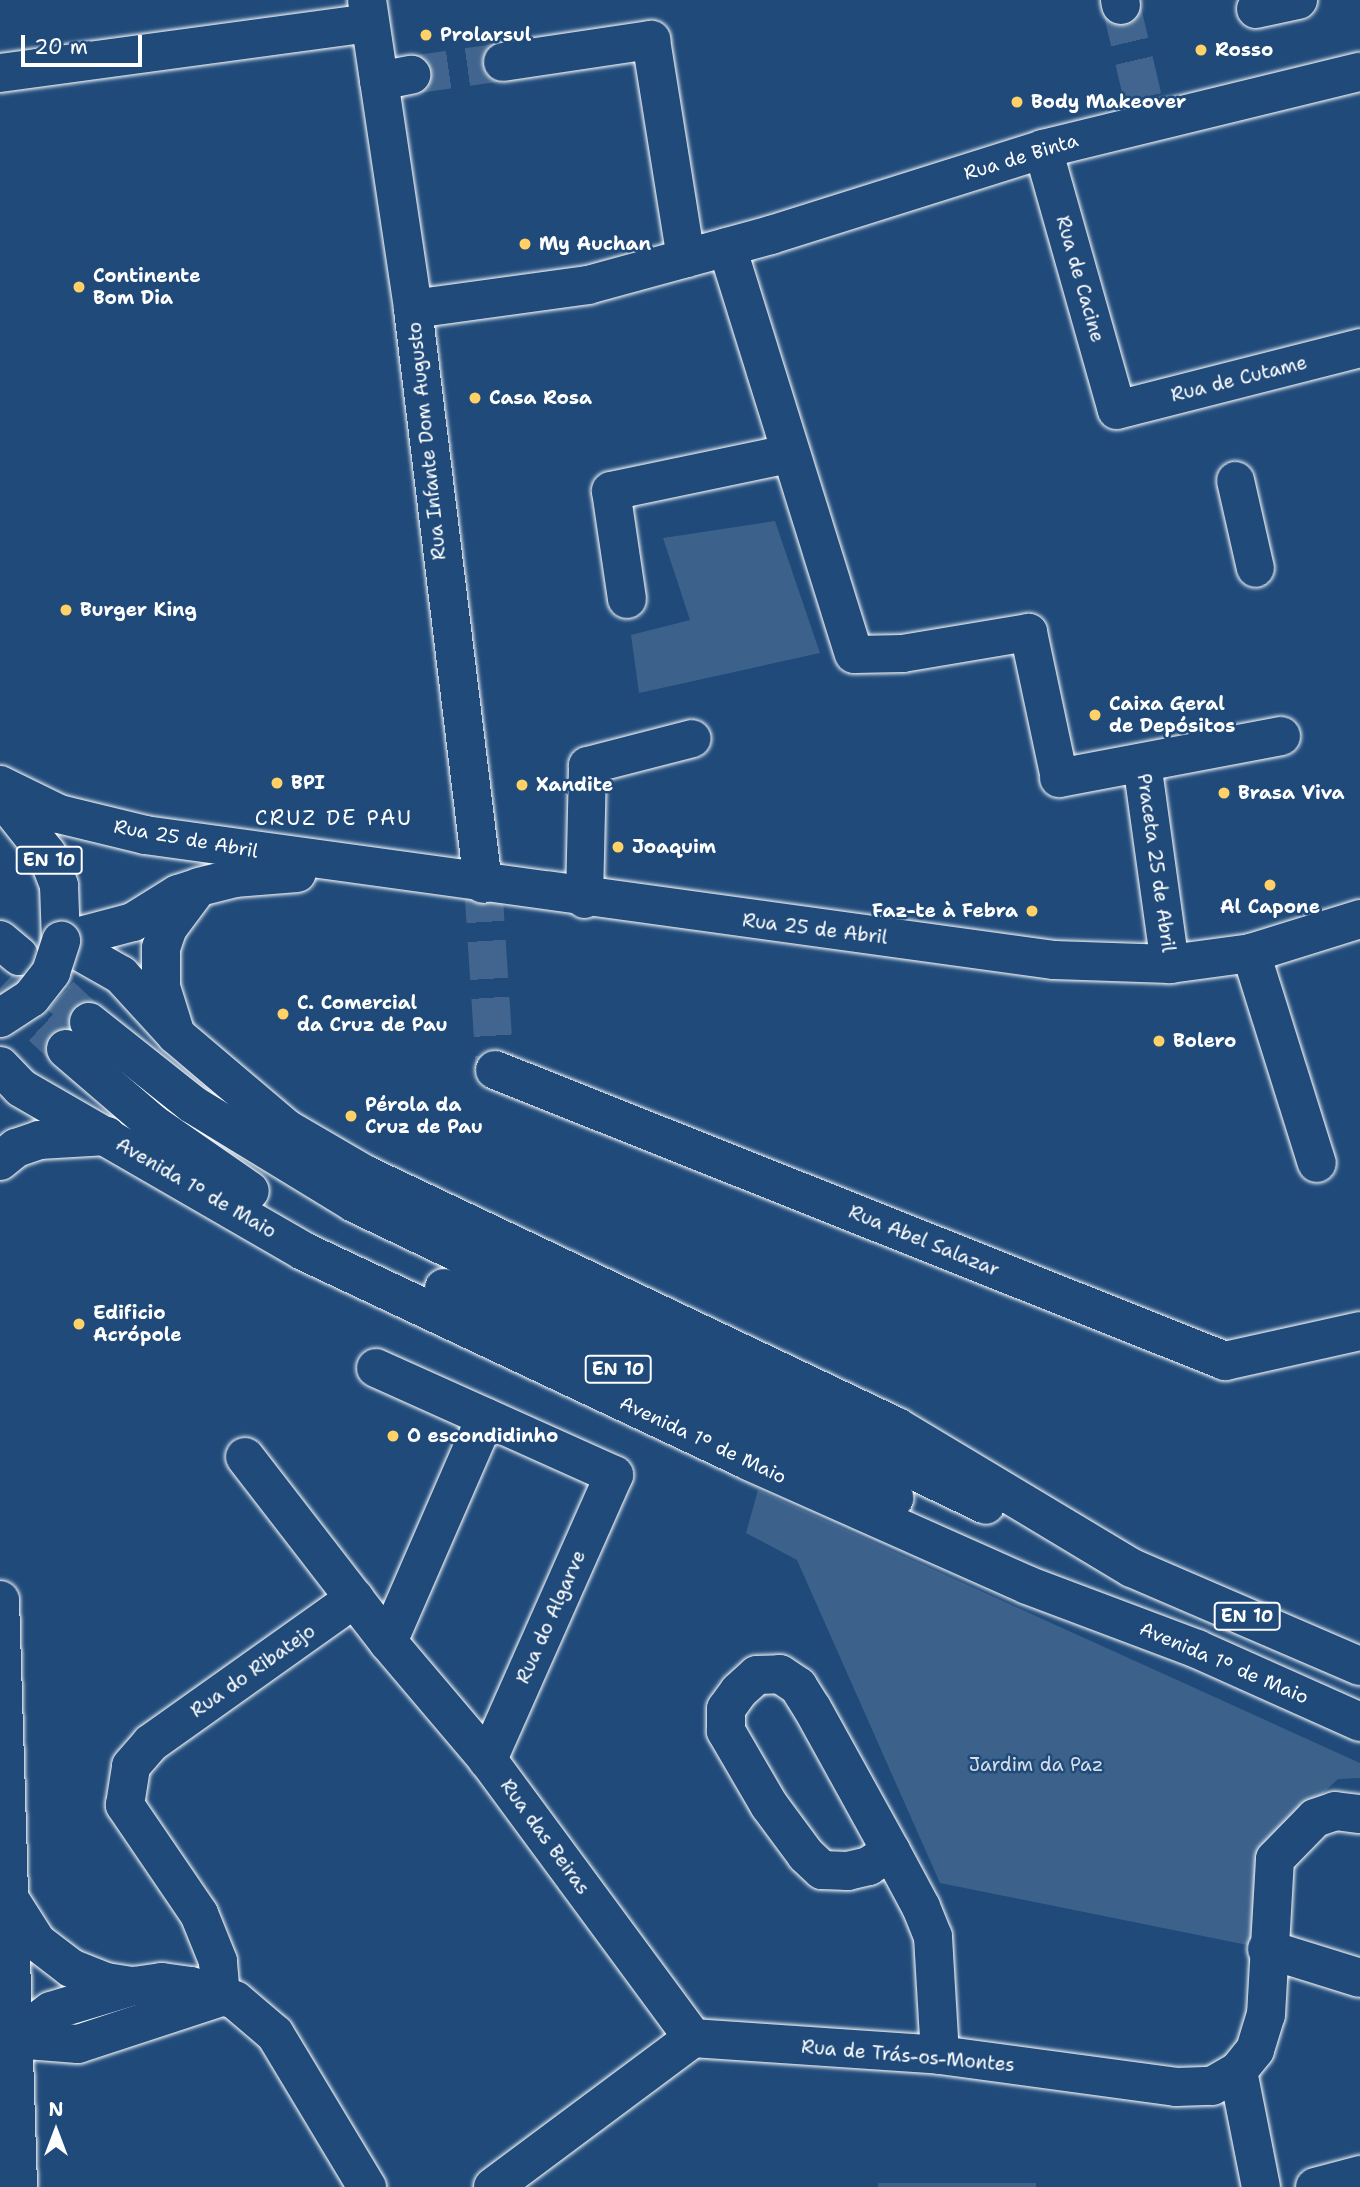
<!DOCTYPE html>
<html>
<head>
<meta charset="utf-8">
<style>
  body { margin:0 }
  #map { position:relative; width:1360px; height:2187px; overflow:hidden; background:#1f4a7a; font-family:"Shantell Sans",sans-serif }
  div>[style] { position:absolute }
  .green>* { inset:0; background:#3c618b; transform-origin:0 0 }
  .minor-tunnel>* { height:38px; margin-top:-19px; transform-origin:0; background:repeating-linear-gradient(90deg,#41658e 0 38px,transparent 0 57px) }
  .primary-tunnel>* { height:38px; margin-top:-19px; transform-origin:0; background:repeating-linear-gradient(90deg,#41658e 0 38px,transparent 0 57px) }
  .roads { filter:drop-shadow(0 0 2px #fff) drop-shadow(0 0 2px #fff) }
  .pedestrian>* { height:37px; margin:-18.5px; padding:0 18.5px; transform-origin:18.5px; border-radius:18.5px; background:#1f4a7a }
  .minor>* { height:38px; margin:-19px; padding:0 19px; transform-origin:19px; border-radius:19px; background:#1f4a7a }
  .tertiary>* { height:38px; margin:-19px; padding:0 19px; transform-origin:19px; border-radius:19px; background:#1f4a7a }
  .secondary>* { height:38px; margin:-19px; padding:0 19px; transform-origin:19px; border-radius:19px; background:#1f4a7a }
  .primary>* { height:38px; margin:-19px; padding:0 19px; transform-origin:19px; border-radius:19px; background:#1f4a7a }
  .bridges { filter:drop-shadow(0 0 2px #fff) drop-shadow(0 0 2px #fff) }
  .primary-bridge>* { height:38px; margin:-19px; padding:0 19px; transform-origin:19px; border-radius:19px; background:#1f4a7a }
  .dots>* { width:19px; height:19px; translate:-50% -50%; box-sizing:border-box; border:4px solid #1f4a7a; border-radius:50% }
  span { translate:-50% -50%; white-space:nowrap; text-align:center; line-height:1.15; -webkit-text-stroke:5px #1f4a7a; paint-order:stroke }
  .shield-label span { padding:2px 5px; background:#1f4a7a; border:2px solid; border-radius:5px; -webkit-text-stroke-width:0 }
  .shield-label { font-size:18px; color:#fff; font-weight:700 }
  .poi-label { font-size:19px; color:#fff; font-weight:700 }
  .left { translate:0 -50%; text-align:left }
  .right { translate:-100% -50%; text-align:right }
  .street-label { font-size:19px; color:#fff }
  .park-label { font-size:19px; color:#d8dfe8 }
  .neighbourhood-label { font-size:21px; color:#fff; letter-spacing:2px }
  .north { position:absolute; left:21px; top:2096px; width:70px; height:70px; -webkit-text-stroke:5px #1f4a7a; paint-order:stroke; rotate:0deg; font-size:19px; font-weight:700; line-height:28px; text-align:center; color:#fff }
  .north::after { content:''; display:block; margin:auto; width:24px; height:32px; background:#fff; clip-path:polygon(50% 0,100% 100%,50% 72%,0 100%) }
  .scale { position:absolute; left:21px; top:35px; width:121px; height:32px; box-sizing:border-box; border:4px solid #fff; border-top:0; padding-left:9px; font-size:21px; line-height:24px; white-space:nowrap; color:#fff; -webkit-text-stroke:5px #1f4a7a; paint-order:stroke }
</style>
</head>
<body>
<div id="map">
  <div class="green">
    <div style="clip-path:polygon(775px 521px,820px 653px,639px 693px,631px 635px,690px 620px,663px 538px)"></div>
    <div style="clip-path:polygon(758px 1490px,1360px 1763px,1360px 1778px,1338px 1779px,1286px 1828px,1267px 1949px,940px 1883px,797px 1560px,746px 1533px)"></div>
    <div style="left:878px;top:2183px;width:158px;height:4px"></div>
  </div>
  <div class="minor-tunnel">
    <div style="left:1121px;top:5px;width:118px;rotate:76.8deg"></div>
    <div style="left:411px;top:75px;width:93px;rotate:-8deg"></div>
    <div style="left:483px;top:884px;width:186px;rotate:86.3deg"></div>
  </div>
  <div class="primary-tunnel">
    <div style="left:19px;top:957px;width:96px;rotate:42.9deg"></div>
    <div style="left:0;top:988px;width:90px;rotate:42.7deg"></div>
  </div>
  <div class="roads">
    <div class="pedestrian">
      <div style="left:1235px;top:480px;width:90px;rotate:77.2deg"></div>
      <div style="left:854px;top:654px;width:48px;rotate:-1.2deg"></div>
      <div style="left:902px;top:653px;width:128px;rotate:-9.5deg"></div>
      <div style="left:1028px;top:632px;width:149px;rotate:78deg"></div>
      <div style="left:584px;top:899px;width:134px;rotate:-88.7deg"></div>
      <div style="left:587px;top:765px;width:108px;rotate:-14.4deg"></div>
    </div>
    <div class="minor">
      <div style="left:1120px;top:0;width:5px;rotate:79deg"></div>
      <div style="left:1256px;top:9px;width:43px;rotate:-12.1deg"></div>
      <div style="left:503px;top:62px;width:150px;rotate:-8.5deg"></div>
      <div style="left:651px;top:40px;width:221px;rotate:80.9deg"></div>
      <div style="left:0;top:73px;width:373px;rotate:-7.7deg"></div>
      <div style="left:379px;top:81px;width:33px;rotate:-11deg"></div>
      <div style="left:1043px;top:149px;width:271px;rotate:74.2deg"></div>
      <div style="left:1117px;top:410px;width:251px;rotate:-14.3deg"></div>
      <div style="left:727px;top:247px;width:426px;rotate:72.7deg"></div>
      <div style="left:413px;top:309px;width:177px;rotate:-7.8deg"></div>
      <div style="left:588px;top:285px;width:190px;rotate:-15.3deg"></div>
      <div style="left:771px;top:235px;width:285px;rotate:-17.5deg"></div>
      <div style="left:1043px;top:149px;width:326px;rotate:-13.7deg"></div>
      <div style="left:627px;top:599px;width:109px;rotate:-98.4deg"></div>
      <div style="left:611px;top:491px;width:181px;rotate:-11.8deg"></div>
      <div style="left:1142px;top:763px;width:203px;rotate:82.1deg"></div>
      <div style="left:1059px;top:778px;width:226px;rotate:-10.7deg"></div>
      <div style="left:1251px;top:953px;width:220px;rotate:72.6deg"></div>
      <div style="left:495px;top:1070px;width:786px;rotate:21.73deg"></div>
      <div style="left:1225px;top:1361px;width:138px;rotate:-12.5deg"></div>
      <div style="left:376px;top:1368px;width:261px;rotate:24.2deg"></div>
      <div style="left:614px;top:1475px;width:312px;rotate:113.9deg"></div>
      <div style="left:245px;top:1457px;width:234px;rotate:52.3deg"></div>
      <div style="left:388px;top:1642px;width:155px;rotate:49.7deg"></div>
      <div style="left:488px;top:1760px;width:345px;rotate:53.6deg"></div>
      <div style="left:388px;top:1642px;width:245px;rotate:-66.5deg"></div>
      <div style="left:891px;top:1851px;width:27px;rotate:146deg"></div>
      <div style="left:869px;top:1866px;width:22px;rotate:167deg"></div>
      <div style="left:848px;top:1871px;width:26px;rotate:-178deg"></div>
      <div style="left:822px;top:1870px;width:22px;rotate:-137deg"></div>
      <div style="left:806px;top:1855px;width:62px;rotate:-126.5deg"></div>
      <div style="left:769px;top:1805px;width:86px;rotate:-120.2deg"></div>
      <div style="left:726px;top:1731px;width:22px;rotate:-90deg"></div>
      <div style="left:726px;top:1709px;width:22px;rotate:-54deg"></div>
      <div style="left:739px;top:1691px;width:24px;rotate:-42deg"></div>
      <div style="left:757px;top:1675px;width:23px;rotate:-2deg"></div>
      <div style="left:780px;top:1674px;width:22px;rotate:34deg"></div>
      <div style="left:798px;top:1686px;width:26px;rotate:58deg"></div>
      <div style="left:812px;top:1708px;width:163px;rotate:61.1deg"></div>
      <div style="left:891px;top:1851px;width:64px;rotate:61.8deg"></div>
      <div style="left:921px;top:1907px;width:32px;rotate:68deg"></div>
      <div style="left:933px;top:1937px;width:118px;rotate:86.6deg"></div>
      <div style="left:1267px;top:1949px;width:97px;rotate:17.3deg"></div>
      <div style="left:221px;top:1997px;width:36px;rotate:-95deg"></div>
      <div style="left:218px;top:1961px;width:51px;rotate:-112deg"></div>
      <div style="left:199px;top:1914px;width:132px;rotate:-124.2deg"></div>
      <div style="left:125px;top:1805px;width:39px;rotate:-81deg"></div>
      <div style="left:131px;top:1766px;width:30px;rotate:-49deg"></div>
      <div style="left:151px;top:1743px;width:250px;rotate:-35.4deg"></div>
      <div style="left:1238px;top:2071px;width:118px;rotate:78.8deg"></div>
      <div style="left:493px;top:2187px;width:249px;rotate:-36.7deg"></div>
      <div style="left:693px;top:2038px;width:248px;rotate:3.9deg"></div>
      <div style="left:940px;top:2055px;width:238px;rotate:7.7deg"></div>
      <div style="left:1176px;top:2087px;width:36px;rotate:-2deg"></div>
      <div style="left:1212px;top:2086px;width:30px;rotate:-30deg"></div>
      <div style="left:1238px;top:2071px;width:27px;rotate:-51deg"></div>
      <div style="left:1255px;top:2050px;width:37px;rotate:-73deg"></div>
      <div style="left:1266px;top:2015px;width:156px;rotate:-86.7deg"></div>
      <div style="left:1275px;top:1859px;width:57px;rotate:-45.7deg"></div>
      <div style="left:1315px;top:1818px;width:21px;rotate:-19deg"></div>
      <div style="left:1335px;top:1811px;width:25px;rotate:7deg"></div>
      <div style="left:1315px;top:2187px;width:47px;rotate:-14.9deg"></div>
    </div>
    <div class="tertiary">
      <div style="left:9px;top:1898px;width:52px;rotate:57.5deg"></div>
      <div style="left:37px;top:1942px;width:43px;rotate:37.4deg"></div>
      <div style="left:71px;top:1968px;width:38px;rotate:22deg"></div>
      <div style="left:106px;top:1982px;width:26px;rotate:9deg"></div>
      <div style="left:14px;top:2039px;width:46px;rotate:-37.1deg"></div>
      <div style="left:51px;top:2011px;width:87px;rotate:-16.8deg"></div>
      <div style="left:134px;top:1986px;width:28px;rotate:-8deg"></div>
      <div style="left:162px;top:1982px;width:29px;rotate:8deg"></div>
      <div style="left:191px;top:1986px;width:46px;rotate:17.7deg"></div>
      <div style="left:235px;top:2000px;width:52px;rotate:40.4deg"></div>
      <div style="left:275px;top:2034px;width:179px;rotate:59deg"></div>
      <div style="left:14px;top:2039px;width:64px;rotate:4.5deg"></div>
      <div style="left:78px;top:2044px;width:151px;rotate:-18.2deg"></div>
    </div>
    <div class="secondary">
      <div style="left:367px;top:0;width:312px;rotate:81.5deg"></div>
      <div style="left:413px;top:309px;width:579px;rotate:83.06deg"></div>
      <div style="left:0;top:785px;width:66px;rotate:26.2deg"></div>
      <div style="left:59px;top:814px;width:89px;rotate:13.7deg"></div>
      <div style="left:145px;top:835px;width:918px;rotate:7.83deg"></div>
      <div style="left:1054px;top:960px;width:116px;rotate:2deg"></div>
      <div style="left:1170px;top:964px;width:82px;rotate:-7.7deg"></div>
      <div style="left:1251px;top:953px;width:114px;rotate:-17.3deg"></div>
      <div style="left:61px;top:941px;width:74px;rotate:-14.8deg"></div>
      <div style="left:133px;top:922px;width:53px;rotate:-31.9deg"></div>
      <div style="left:178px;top:894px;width:22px;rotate:-18deg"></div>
      <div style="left:199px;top:887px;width:36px;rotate:-14deg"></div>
      <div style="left:234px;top:878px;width:63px;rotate:-4.5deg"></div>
      <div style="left:176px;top:1035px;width:50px;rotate:-107.4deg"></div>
      <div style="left:161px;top:987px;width:39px;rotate:-90deg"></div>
      <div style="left:161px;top:948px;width:21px;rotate:-71deg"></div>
      <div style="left:168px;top:928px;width:49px;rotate:-53.4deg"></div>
      <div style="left:0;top:1161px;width:21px;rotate:-39deg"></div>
      <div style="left:16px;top:1148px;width:24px;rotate:-19deg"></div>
      <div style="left:39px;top:1140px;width:68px;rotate:-3.4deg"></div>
      <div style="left:0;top:1600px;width:587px;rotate:88.24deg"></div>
    </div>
    <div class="primary">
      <div style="left:0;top:795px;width:75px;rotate:51.5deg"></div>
      <div style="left:47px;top:854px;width:34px;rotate:69deg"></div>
      <div style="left:59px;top:886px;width:55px;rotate:87.9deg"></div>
      <div style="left:61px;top:941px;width:69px;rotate:29.5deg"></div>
      <div style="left:121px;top:975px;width:81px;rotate:47.5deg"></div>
      <div style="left:176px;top:1035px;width:145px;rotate:40.3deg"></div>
      <div style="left:287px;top:1129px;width:89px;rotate:30.3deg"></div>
      <div style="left:364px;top:1174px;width:590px;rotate:25.39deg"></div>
      <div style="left:897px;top:1427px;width:274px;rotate:31deg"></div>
      <div style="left:1132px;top:1568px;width:248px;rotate:23.3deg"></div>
      <div style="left:0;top:940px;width:25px;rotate:40deg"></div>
      <div style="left:89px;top:1022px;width:132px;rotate:38.5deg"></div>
      <div style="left:192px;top:1104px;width:190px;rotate:31.4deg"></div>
      <div style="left:354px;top:1203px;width:700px;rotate:25.54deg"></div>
      <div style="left:66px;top:1049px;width:113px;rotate:40.7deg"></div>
      <div style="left:152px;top:1123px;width:119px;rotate:34.8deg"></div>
      <div style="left:0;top:1066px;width:30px;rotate:46deg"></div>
      <div style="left:21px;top:1088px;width:326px;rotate:30deg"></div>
      <div style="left:303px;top:1251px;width:493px;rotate:25.2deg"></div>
      <div style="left:749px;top:1461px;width:304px;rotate:24deg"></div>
      <div style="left:1027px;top:1585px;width:182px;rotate:20.6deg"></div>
      <div style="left:1197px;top:1649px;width:179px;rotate:24.1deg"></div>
      <div style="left:444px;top:1288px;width:497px;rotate:25deg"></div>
    </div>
  </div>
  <div class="bridges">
    <div class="primary-bridge">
      <div style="left:0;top:1018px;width:37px;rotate:-33deg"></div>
      <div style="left:31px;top:998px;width:33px;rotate:-52deg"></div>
      <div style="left:51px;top:972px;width:33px;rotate:-72deg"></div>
    </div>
  </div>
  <div class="dots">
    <div style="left:426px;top:35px;background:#ffd166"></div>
    <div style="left:1201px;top:50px;background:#ffd166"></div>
    <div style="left:1017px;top:102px;background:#ffd166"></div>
    <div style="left:525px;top:244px;background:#ffd166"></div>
    <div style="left:79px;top:287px;background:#ffd166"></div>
    <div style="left:475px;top:398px;background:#ffd166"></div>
    <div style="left:66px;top:610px;background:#ffd166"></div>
    <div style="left:1095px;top:715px;background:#ffd166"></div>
    <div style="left:277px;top:783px;background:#ffd166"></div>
    <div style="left:522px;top:785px;background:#ffd166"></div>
    <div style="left:1224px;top:793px;background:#ffd166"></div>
    <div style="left:618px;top:847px;background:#ffd166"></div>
    <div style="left:1270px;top:885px;background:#ffd166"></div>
    <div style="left:1032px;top:911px;background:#ffd166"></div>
    <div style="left:283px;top:1014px;background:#ffd166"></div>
    <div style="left:1159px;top:1041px;background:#ffd166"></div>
    <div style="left:351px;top:1116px;background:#ffd166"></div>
    <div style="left:79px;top:1324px;background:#ffd166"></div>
    <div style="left:393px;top:1436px;background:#ffd166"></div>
  </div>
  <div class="shield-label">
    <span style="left:49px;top:860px">EN 10</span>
    <span style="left:618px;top:1369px">EN 10</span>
    <span style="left:1247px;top:1616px">EN 10</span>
  </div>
  <div class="poi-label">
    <span class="left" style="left:440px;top:35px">Prolarsul</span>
    <span class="left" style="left:1215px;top:50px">Rosso</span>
    <span class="left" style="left:1031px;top:102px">Body Makeover</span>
    <span class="left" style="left:539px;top:244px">My Auchan</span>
    <span class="left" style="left:93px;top:287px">Continente<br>Bom Dia</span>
    <span class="left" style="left:489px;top:398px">Casa Rosa</span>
    <span class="left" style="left:80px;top:610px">Burger King</span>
    <span class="left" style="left:1109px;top:715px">Caixa Geral<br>de Depósitos</span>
    <span class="left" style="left:291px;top:783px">BPI</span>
    <span class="left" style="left:536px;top:785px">Xandite</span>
    <span class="left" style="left:1238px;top:793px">Brasa Viva</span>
    <span class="left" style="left:632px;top:847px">Joaquim</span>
    <span style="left:1270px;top:907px">Al Capone</span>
    <span class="right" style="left:1018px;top:911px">Faz-te à Febra</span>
    <span class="left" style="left:297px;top:1014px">C. Comercial<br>da Cruz de Pau</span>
    <span class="left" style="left:1173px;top:1041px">Bolero</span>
    <span class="left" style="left:365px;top:1116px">Pérola da<br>Cruz de Pau</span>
    <span class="left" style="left:93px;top:1324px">Edificio<br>Acrópole</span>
    <span class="left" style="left:407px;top:1436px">O escondidinho</span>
  </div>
  <div class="street-label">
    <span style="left:1021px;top:157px;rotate:-17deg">Rua de Binta</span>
    <span style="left:1080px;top:279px;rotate:74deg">Rua de Cacine</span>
    <span style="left:1239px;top:379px;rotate:-14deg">Rua de Cutame</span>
    <span style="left:427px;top:441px;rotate:-96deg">Rua Infante Dom Augusto</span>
    <span style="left:186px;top:839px;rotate:10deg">Rua 25 de Abril</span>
    <span style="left:1156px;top:863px;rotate:82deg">Praceta 25 de Abril</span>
    <span style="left:815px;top:929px;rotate:7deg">Rua 25 de Abril</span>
    <span style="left:196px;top:1188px;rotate:30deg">Avenida 1º de Maio</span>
    <span style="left:924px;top:1241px;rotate:22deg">Rua Abel Salazar</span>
    <span style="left:703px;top:1440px;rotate:25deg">Avenida 1º de Maio</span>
    <span style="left:551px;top:1617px;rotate:-66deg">Rua do Algarve</span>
    <span style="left:1224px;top:1663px;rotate:23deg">Avenida 1º de Maio</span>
    <span style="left:253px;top:1671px;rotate:-35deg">Rua do Ribatejo</span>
    <span style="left:545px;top:1837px;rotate:54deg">Rua das Beiras</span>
    <span style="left:908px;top:2056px;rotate:5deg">Rua de Trás-os-Montes</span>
  </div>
  <div class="park-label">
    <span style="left:1036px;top:1765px">Jardim da Paz</span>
  </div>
  <div class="neighbourhood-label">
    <span style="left:334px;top:818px">CRUZ DE PAU</span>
  </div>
  <div class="north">N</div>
  <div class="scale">20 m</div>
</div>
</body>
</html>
